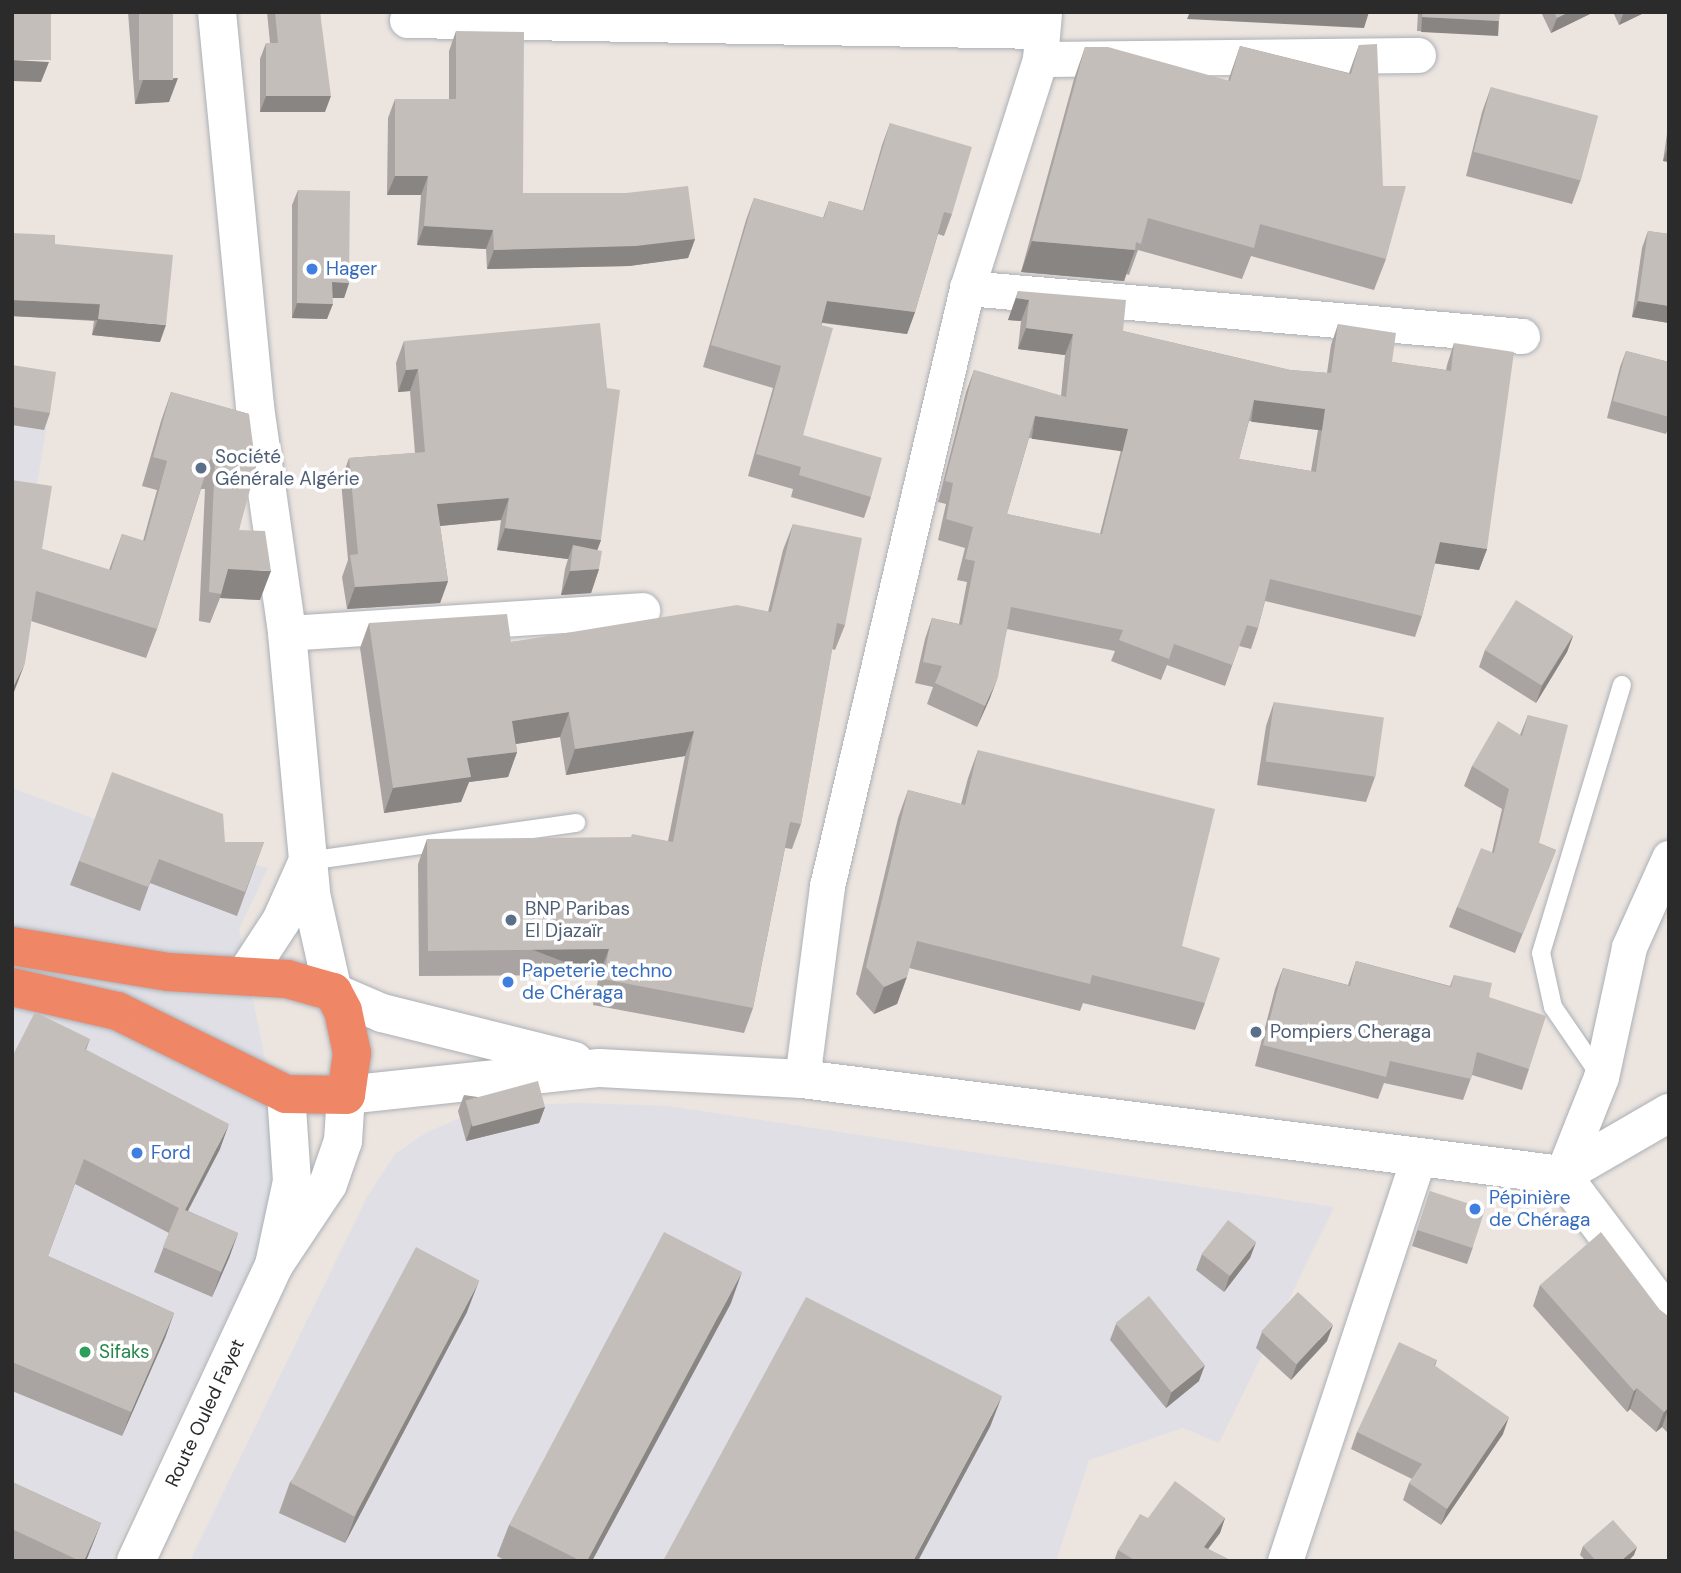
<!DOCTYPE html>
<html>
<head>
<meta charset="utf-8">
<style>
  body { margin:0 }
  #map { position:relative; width:1681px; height:1573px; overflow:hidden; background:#ece4df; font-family:"DM Sans",sans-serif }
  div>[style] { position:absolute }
  .industrial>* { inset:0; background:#dfdfe5 }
  .roads { filter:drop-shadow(0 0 2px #abb0b6) drop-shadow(0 0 2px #abb0b6) }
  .lane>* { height:18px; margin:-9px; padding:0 9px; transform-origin:9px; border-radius:9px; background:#fff }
  .street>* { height:35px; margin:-17.5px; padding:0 17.5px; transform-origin:17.5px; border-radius:17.5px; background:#fff }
  .secondary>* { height:38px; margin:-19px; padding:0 19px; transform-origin:19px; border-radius:19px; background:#fff }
  .highway>* { height:38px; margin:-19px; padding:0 19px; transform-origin:19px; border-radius:19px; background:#ef8767 }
  .wall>* { inset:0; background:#a9a3a1 }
  .shaded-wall>* { inset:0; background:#898583; transform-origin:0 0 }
  .building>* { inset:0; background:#c4bebb; transform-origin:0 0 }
  .dots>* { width:19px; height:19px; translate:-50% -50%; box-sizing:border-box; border:4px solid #fff; border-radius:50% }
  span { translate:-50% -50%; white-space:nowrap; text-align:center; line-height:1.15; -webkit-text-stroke:7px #fff; paint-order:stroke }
  .shop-label { font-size:19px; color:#366cbe }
  .left { translate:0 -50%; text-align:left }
  .service-label { font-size:19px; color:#4e5e75 }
  .leisure-label { font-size:19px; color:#27864d }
  .street-label { font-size:19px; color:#2b2b2b }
  .frame { position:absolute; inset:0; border:14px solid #2b2b2b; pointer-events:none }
</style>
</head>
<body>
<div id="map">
  <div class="industrial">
    <div style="clip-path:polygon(12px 384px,51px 398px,12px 639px)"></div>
    <div style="clip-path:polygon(12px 788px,160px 843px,268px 868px,239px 929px,281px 1140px,276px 1215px,110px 1561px,12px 1561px)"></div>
    <div style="clip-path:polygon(580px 1103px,668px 1106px,1334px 1207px,1219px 1443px,1183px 1428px,1089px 1460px,1056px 1561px,190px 1561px,367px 1197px,395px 1154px,427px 1132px,465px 1116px,524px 1105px)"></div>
  </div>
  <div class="roads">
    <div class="lane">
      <div style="left:308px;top:861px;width:271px;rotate:-8.1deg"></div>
      <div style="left:1601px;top:1077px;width:85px;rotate:-124.4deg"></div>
      <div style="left:1553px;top:1007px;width:55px;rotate:-102.5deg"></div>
      <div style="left:1541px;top:953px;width:280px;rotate:-73.2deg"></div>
    </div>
    <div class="street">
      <div style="left:407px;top:20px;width:635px;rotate:0.99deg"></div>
      <div style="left:1040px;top:59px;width:378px;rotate:-0.6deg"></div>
      <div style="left:967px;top:288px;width:557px;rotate:4.94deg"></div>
      <div style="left:287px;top:633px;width:356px;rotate:-3.7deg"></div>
      <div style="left:802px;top:1079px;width:195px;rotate:-82.6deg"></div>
      <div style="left:827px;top:886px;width:614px;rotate:-76.82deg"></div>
      <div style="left:967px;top:288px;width:240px;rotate:-72.3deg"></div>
      <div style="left:1040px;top:59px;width:47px;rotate:-85.1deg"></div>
      <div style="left:1562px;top:1175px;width:105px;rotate:-68.3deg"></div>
      <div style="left:1601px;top:1077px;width:133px;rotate:-77.8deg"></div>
      <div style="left:1629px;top:947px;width:98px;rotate:-65.8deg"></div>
      <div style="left:1285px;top:1561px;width:424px;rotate:-71.7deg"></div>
    </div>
    <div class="secondary">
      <div style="left:217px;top:12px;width:397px;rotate:84.5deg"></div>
      <div style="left:255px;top:407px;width:228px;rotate:81.9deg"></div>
      <div style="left:287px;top:633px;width:262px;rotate:84.7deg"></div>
      <div style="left:311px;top:894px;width:100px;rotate:77.3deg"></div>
      <div style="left:333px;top:992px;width:53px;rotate:23.2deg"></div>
      <div style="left:382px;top:1013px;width:198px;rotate:14deg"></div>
      <div style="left:245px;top:976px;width:66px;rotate:-56.8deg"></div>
      <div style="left:281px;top:921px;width:64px;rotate:-65.9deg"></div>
      <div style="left:1562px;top:1175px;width:124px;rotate:-30.1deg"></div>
      <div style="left:274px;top:1265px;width:97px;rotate:-56.3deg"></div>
      <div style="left:328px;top:1184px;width:46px;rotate:-70.8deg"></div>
      <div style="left:343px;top:1141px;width:46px;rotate:-86.3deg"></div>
      <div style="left:346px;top:1095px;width:255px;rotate:-6.1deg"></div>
      <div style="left:600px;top:1068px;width:202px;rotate:3.1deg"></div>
      <div style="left:802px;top:1079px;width:766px;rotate:7.2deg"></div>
      <div style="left:1562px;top:1175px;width:178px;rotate:53deg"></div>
      <div style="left:136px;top:1561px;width:327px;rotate:-65deg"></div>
      <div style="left:274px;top:1265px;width:86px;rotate:-77.9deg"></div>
      <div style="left:292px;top:1181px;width:87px;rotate:-93.9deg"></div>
    </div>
    <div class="highway">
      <div style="left:12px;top:946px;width:158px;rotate:9.5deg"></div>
      <div style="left:168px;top:972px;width:119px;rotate:3.4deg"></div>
      <div style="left:287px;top:979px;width:48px;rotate:15.8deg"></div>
      <div style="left:333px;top:992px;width:21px;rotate:62deg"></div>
      <div style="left:343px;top:1011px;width:43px;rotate:77.9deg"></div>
      <div style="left:352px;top:1053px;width:42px;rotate:98.1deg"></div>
      <div style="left:346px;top:1095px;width:60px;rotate:-179deg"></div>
      <div style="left:286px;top:1094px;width:188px;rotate:-153.8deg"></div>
      <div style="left:117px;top:1011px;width:108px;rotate:-167.1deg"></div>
    </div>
  </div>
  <div class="wall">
    <div style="clip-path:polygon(128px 12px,173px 12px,169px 102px,135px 104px)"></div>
    <div style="clip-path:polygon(267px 12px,320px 12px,325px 112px,260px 112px,260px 59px,266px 43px,270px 43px)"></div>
    <div style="clip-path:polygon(1418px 12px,1500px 12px,1495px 35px,1417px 31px)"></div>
    <div style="clip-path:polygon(1541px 12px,1594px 12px,1551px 33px)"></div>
    <div style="clip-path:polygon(1613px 12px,1646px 12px,1619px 25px)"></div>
    <div style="clip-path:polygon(456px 31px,523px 193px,695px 239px,688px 258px,629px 266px,487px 269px,486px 249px,417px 245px,421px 195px,387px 195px,388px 118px,395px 99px,449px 99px,449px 51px)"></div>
    <div style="clip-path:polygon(1359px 45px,1386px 259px,1374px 290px,1251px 256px,1242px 279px,1138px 250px,1129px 275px,1126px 274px,1124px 281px,1021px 272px,1074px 79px,1085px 47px,1228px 81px,1240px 46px,1349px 73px)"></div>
    <div style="clip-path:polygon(1491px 87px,1581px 179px,1572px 204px,1466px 176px,1482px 112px)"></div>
    <div style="clip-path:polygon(1669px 120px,1669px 162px,1663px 161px)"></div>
    <div style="clip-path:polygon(890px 123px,952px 214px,944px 236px,938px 234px,915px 312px,907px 334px,822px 323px,803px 435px,871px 497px,864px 518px,791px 497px,793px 489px,748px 476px,773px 388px,703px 367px,746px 220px,754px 198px,823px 218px,829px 201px,863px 211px,882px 145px)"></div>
    <div style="clip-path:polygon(298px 190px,349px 283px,344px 298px,332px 298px,327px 319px,292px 318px,292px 205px)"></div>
    <div style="clip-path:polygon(1648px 231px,1669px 234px,1669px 323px,1632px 317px,1642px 248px)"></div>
    <div style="clip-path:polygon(12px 233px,55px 244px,160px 342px,92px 335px,94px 321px,12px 316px)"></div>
    <div style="clip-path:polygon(evenodd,1018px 291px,1123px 331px,1290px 370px,1327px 373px,1331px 345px,1338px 324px,1392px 362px,1446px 370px,1447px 365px,1454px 343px,1487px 549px,1479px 570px,1435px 563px,1422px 616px,1415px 637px,1265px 601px,1258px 628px,1251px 649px,1239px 646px,1225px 686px,1167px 665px,1161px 680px,1111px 661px,1115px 651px,1007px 629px,990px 698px,977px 727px,927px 704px,933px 687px,915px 683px,925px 639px,932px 618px,959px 624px,967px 582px,957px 580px,965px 548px,938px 540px,946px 504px,938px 502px,966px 392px,974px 370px,1061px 396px,1065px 355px,1018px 349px,1021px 321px,1008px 320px,1018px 291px,1249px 421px,1318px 430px,1311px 471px,1239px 459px,1249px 421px,1018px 291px,1029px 438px,1121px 450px,1100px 534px,1007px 514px,1029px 438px)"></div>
    <div style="clip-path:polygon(404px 341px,601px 540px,597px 550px,599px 569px,591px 593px,561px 595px,565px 569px,568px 559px,497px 550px,501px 520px,440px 526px,448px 581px,440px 603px,347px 609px,342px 577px,348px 560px,341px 481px,349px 458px,415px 453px,410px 391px,398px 392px,396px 363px)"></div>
    <div style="clip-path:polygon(1626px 351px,1669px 362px,1669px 425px,1666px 434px,1607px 418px,1620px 367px)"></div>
    <div style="clip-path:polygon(12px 365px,50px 413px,44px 430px,12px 425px)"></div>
    <div style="clip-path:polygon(171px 392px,249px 414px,239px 530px,260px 600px,220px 598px,210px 623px,199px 621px,205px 489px,201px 489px,157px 629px,146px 658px,31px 621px,14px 692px,42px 549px,109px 570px,122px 534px,143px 541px,157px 490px,142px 486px,161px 421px)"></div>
    <div style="clip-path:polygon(793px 524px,845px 625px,835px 650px,832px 649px,801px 824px,792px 849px,785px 848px,753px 1008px,744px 1033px,593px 1005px,599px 975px,419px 976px,418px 864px,427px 839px,668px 841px,685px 756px,566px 775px,560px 737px,516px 744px,517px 752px,508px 777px,469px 782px,461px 802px,384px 813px,360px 648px,369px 623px,511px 642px,768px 612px,783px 550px)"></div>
    <div style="clip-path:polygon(1573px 636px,1567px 652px,1536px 703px,1479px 667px,1485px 650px)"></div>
    <div style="clip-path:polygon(1274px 702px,1375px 777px,1366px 802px,1257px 785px,1266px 726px)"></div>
    <div style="clip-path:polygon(1528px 715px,1539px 843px,1556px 850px,1515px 953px,1449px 927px,1457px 907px,1492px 852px,1502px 809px,1464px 786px,1472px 766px,1520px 735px)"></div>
    <div style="clip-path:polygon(978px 750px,1182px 946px,1205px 1003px,1195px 1030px,1083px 1003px,1080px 1011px,909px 968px,897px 1004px,874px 1014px,856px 994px,898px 818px,908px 790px,961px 804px,968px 778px)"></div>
    <div style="clip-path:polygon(225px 842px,264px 842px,237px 916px,150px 883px,140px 911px,70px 885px,79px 861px)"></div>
    <div style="clip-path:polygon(1356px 961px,1450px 986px,1454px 975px,1489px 997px,1529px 1069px,1522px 1090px,1472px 1075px,1463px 1100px,1384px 1083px,1378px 1099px,1255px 1066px,1275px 989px,1283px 968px,1348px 985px)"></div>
    <div style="clip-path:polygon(90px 1039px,86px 1050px,220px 1149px,188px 1211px,238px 1233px,229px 1258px,212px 1297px,154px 1272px,169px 1233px,75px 1184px,48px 1256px,174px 1313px,165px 1338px,122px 1436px,12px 1391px,12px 1057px)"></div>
    <div style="clip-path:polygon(464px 1095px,545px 1107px,539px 1123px,466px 1141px,458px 1111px)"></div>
    <div style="clip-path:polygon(1430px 1191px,1473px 1247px,1467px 1264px,1412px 1246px)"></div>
    <div style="clip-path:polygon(1256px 1242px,1250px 1258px,1224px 1292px,1196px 1270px,1202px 1254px)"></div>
    <div style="clip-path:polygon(1540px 1285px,1660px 1310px,1669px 1317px,1669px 1434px,1662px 1427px,1656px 1432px,1630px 1409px,1627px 1412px,1533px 1306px)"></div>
    <div style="clip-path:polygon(731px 1303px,592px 1561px,506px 1561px,497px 1556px,509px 1525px)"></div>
    <div style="clip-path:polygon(467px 1312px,345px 1543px,279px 1513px,290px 1482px)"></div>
    <div style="clip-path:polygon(1116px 1324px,1199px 1381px,1166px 1408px,1110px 1340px)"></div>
    <div style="clip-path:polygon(1262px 1332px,1327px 1341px,1291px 1380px,1256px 1348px)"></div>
    <div style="clip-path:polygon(1437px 1360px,1435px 1366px,1503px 1434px,1441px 1525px,1403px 1500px,1409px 1483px,1412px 1479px,1351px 1449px,1357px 1432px)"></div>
    <div style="clip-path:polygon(12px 1482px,101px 1523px,86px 1561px,17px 1561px,12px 1559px)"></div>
    <div style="clip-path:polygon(1148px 1518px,1225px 1518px,1220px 1533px,1208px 1549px,1232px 1561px,1114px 1561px,1118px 1550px)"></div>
    <div style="clip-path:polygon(1583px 1546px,1634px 1555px,1628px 1561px,1586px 1561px,1580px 1555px)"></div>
  </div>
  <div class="shaded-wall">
    <div style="clip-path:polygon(1190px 12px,1369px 12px,1364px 28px,1187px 19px)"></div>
    <div style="clip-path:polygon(1569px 12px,1594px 12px,1551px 33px,1557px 18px)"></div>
    <div style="clip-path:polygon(1624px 12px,1646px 12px,1619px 25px)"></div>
    <div style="left:1422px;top:17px;width:77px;height:15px;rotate:3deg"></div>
    <div style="clip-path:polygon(12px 60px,49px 62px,41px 82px,12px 81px)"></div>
    <div style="clip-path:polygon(178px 78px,169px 102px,135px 104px,143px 80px)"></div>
    <div style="clip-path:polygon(266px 96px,331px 96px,325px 112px,260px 112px)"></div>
    <div style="clip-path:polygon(1669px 144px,1669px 162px,1663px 161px)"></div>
    <div style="clip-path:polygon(395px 176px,428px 176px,421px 195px,387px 195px)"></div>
    <div style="clip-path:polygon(424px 226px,493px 230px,486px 249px,417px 245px)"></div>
    <div style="clip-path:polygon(695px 239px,688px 258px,629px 266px,487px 269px,494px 250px)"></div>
    <div style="clip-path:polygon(1032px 241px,1135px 250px,1124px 281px,1021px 272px)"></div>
    <div style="clip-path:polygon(332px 282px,349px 283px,344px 298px,327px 298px)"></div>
    <div style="clip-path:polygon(1016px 298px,1029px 300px,1021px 321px,1008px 320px)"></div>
    <div style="left:12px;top:300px;width:88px;height:16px;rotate:3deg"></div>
    <div style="clip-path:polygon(827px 301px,915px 312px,907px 334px,819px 322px)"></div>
    <div style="clip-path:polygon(1638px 301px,1669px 306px,1669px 323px,1632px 317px)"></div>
    <div style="clip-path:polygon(297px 303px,333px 304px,327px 319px,292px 318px)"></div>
    <div style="clip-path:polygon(98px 319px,166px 325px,160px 342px,92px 335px)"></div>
    <div style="clip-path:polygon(1026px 328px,1073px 334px,1065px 355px,1018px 349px)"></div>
    <div style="clip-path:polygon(418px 369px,410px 391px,398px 392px,406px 370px)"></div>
    <div style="left:1254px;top:400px;width:72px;height:22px;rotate:7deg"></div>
    <div style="left:1035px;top:416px;width:94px;height:23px;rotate:8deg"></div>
    <div style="clip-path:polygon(509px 498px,501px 520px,429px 527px,437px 504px)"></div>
    <div style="clip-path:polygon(505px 528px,601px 540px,593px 562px,573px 545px,568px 559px,497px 550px)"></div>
    <div style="clip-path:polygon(1440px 542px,1487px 549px,1479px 570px,1432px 563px)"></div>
    <div style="clip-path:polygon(228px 569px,271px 571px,260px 600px,220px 598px)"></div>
    <div style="clip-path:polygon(599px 569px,591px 593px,561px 595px,570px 571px)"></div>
    <div style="clip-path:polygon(448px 581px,440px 603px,347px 609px,355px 587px)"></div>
    <div style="clip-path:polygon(1573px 636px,1567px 652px,1536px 703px,1542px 686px)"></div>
    <div style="clip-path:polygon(25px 663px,14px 692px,12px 696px,12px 689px)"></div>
    <div style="clip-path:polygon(998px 677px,990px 698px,977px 727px,985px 706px)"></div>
    <div style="clip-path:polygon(569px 712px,560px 737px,503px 746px,512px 721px)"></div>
    <div style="clip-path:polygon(694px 731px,685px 756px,566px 775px,575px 749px)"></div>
    <div style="clip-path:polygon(517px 752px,508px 777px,469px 782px,461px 802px,384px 813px,393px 788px,467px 758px)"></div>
    <div style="left:609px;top:949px;width:28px;height:181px;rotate:111deg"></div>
    <div style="clip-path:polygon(907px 977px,897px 1004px,874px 1014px,884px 987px)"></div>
    <div style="clip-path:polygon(545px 1107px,539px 1123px,466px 1141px,472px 1124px)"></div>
    <div style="clip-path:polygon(229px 1124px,220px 1149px,175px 1235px,185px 1210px)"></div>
    <div style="clip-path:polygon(238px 1233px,229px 1258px,212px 1297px,221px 1272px)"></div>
    <div style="clip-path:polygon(1256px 1242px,1250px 1258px,1224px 1292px,1230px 1275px)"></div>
    <div style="clip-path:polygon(742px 1272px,731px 1303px,592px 1561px,587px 1561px)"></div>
    <div style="clip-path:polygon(479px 1281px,467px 1312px,345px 1543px,357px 1512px)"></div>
    <div style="clip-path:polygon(174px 1313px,165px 1338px,122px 1436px,131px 1412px)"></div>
    <div style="clip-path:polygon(1333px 1325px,1327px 1341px,1291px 1380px,1297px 1364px)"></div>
    <div style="clip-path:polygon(1205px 1365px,1199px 1381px,1166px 1408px,1172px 1391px)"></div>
    <div style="clip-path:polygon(1637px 1388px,1630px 1409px,1627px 1412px,1634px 1391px)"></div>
    <div style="clip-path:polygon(1002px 1396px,990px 1427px,918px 1561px,913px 1561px)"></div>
    <div style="clip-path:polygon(1669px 1407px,1662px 1427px,1656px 1432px,1664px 1412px)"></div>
    <div style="clip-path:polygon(1509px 1417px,1503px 1434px,1441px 1525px,1447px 1509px)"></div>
    <div style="clip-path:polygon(1225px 1518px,1220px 1533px,1199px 1561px,1204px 1547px)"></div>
    <div style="clip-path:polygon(101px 1523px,86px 1561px,84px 1561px)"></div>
    <div style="clip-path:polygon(1637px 1547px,1634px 1555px,1628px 1561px,1621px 1561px)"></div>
  </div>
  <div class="building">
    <div style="left:12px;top:12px;width:39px;height:48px"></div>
    <div style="left:139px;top:12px;width:34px;height:68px"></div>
    <div style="clip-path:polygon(275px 12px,320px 12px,331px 96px,266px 96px,266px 43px,278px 43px)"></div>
    <div style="clip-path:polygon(1423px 12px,1500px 12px,1499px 21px,1422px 17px)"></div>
    <div style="clip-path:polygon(1554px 12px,1569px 12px,1557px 18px)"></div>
    <div style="clip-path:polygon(456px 31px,524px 32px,523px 193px,626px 193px,688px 186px,695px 239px,636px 246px,494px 250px,493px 230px,424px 226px,428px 176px,395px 176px,395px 99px,456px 99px)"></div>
    <div style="clip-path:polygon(1377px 44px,1383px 186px,1406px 186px,1386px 259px,1260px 224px,1254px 248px,1148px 218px,1141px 244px,1136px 242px,1135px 250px,1032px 241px,1085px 47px,1108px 47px,1230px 81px,1240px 46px,1351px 74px,1359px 45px)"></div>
    <div style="left:1491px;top:87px;width:111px;height:67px;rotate:15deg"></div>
    <div style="clip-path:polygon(890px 123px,972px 147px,952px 214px,944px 212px,915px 312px,827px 301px,821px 325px,833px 328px,803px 435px,882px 458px,871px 497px,799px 475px,801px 467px,756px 454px,781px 366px,711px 345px,754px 198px,824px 218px,829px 201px,864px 211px)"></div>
    <div style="clip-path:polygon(298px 190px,350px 191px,349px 283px,332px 282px,333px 304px,297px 303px)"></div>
    <div style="clip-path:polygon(1648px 231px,1669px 234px,1669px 306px,1638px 301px)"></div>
    <div style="clip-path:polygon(12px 233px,55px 235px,55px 244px,173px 255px,166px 325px,98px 319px,100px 304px,12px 300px)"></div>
    <div style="clip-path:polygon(evenodd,1018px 291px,1126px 300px,1123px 331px,1290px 370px,1331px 373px,1338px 324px,1396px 333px,1392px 362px,1451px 371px,1454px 343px,1514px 352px,1487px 549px,1440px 542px,1422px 616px,1270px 579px,1258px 628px,1247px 625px,1232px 665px,1174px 644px,1169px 659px,1119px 640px,1123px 630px,1011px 607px,998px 677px,985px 706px,935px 683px,942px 666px,923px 662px,932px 618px,962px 625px,975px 561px,965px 559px,973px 527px,946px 519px,953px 483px,945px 481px,974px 370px,1066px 397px,1073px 334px,1026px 328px,1029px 300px,1016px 298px,1018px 291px,1254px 400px,1325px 409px,1316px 472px,1239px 459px,1254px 400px,1018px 291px,1035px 416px,1128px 429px,1102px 534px,1007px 514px,1035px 416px)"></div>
    <div style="clip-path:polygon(600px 323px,607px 388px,620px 390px,601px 540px,505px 528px,509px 498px,437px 504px,448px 581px,355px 587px,350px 555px,358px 554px,349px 458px,425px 452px,418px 369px,406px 370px,404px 341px)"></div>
    <div style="clip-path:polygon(1626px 351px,1669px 362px,1669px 417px,1613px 401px)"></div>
    <div style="clip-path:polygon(12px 365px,56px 372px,50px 413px,12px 407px)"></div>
    <div style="clip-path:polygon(171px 392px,249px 414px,256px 468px,239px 530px,265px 531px,271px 571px,228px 569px,221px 594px,209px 592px,215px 460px,210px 459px,157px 629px,36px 591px,25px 663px,12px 689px,12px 480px,52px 486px,42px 549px,111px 570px,122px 534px,145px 541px,167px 461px,153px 457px)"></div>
    <div style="clip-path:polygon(793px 524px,862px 538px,845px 625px,837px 623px,801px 824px,790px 822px,753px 1008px,603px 979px,609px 949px,428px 951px,427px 839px,631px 837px,632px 834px,673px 842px,694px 731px,575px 749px,569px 712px,512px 721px,517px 752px,467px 758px,471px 777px,393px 788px,369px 623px,507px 614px,511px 642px,737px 605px,771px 612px)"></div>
    <div style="clip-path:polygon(573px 545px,602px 551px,599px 569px,570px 571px)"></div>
    <div style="left:1516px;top:600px;width:67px;height:59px;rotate:32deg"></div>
    <div style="left:1274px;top:702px;width:111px;height:60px;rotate:8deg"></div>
    <div style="clip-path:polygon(1528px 715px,1568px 725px,1539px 843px,1556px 850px,1523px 934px,1457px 907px,1481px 848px,1494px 853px,1509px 789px,1472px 766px,1498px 721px,1522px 736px)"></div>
    <div style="clip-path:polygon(978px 750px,1215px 809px,1182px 946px,1220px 958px,1205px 1003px,1092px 975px,1090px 984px,917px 941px,907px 977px,884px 987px,866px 967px,908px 790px,965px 805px)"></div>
    <div style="clip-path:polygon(112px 772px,223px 814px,225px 842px,264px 842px,245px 892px,159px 859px,148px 887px,79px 861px)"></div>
    <div style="clip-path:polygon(1356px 961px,1451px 987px,1454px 975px,1492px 983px,1489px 997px,1546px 1016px,1529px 1069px,1477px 1052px,1471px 1079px,1390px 1061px,1386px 1077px,1263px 1045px,1283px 968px,1350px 986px)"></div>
    <div style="clip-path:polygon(35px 1012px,90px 1039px,85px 1049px,229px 1124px,185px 1210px,238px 1233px,221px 1272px,163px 1247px,179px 1208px,84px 1159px,48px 1256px,174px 1313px,131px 1412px,12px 1362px,12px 1057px)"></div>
    <div style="left:538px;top:1081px;width:27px;height:75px;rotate:75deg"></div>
    <div style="left:1430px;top:1191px;width:58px;height:41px;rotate:18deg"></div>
    <div style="left:1228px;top:1220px;width:36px;height:43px;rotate:38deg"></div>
    <div style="clip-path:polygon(664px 1232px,742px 1272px,587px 1561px,581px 1561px,509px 1525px)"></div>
    <div style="clip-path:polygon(1601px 1232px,1660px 1310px,1669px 1317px,1669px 1407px,1664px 1412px,1637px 1388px,1634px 1391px,1540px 1285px)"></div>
    <div style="left:416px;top:1247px;width:72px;height:267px;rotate:28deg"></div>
    <div style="left:1298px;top:1292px;width:48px;height:54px;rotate:43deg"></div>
    <div style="left:1149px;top:1296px;width:89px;height:43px;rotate:51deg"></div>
    <div style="clip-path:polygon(806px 1297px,1002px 1396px,913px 1561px,663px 1561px)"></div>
    <div style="clip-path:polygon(1399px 1342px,1437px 1360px,1434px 1365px,1509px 1417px,1447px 1509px,1409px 1483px,1422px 1464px,1357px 1432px)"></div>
    <div style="clip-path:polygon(1175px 1481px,1225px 1518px,1204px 1547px,1232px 1561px,1136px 1561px,1118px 1550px,1140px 1514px,1148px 1518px)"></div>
    <div style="clip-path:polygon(12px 1482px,101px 1523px,84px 1561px,80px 1561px,12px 1529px)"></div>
    <div style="clip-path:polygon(1613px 1520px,1637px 1547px,1621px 1561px,1596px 1561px,1583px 1546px)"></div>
  </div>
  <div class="dots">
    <div style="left:312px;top:269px;background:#3f7fe0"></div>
    <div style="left:201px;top:468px;background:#5c6f8a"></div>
    <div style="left:511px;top:920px;background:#5c6f8a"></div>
    <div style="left:508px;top:982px;background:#3f7fe0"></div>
    <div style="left:1256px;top:1032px;background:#5c6f8a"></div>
    <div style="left:137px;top:1153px;background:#3f7fe0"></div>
    <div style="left:1475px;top:1209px;background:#3f7fe0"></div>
    <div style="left:85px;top:1352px;background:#2e9e5b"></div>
  </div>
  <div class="shop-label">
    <span class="left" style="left:326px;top:269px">Hager</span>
    <span class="left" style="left:522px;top:982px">Papeterie techno<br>de Chéraga</span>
    <span class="left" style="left:151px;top:1153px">Ford</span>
    <span class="left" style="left:1489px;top:1209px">Pépinière<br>de Chéraga</span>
  </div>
  <div class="service-label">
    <span class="left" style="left:215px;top:468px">Société<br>Générale Algérie</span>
    <span class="left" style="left:525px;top:920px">BNP Paribas<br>El Djazaïr</span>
    <span class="left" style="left:1270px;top:1032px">Pompiers Cheraga</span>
  </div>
  <div class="leisure-label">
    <span class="left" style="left:99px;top:1352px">Sifaks</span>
  </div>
  <div class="street-label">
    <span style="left:205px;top:1413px;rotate:-65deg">Route Ouled Fayet</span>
  </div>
  <div class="frame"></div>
</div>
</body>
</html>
